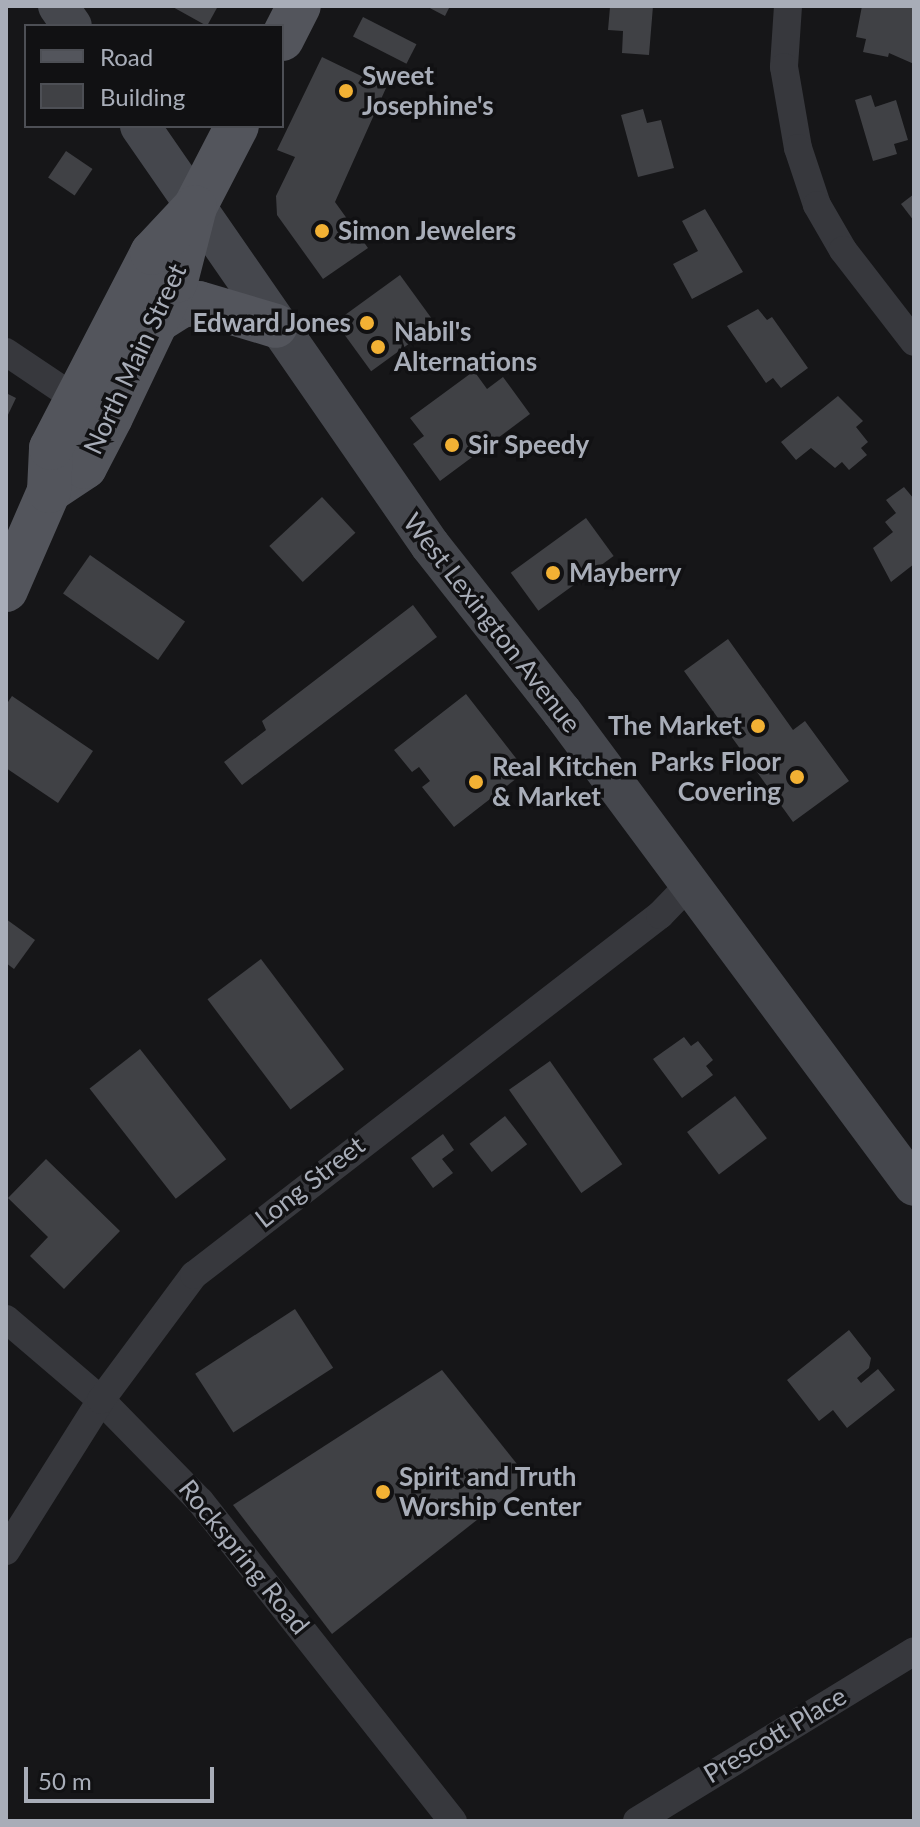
<!DOCTYPE html>
<html>
<head>
<meta charset="utf-8">
<style>
  body { margin:0 }
  #map { position:relative; width:920px; height:1827px; overflow:hidden; background:#161618; font-family:Lato,sans-serif }
  div>[style] { position:absolute }
  .building>* { inset:0; background:#404145; transform-origin:0 0 }
  .street>* { height:28px; margin:-14px; padding:0 14px; transform-origin:14px; border-radius:14px; background:#37383d }
  .secondary>* { height:40px; margin:-20px; padding:0 20px; transform-origin:20px; border-radius:20px; background:#45474d }
  .primary>* { height:44px; margin:-22px; padding:0 22px; transform-origin:22px; border-radius:22px; background:#53555c }
  .dots>* { width:22px; height:22px; translate:-50% -50%; box-sizing:border-box; border:4px solid #111113; border-radius:50% }
  span { translate:-50% -50%; white-space:nowrap; text-align:center; line-height:1.15; -webkit-text-stroke:7px #111113; paint-order:stroke }
  .poi-label { font-size:26px; color:#a8adb8; font-weight:700 }
  .left { translate:0 -50%; text-align:left }
  .right { translate:-100% -50%; text-align:right }
  .street-label { font-size:26px; color:#a8adb8 }
  .frame { position:absolute; inset:0; border:8px solid #a8adb8; pointer-events:none }
  .legend { position:absolute; left:24px; top:24px; width:260px; height:104px; box-sizing:border-box; background:#111113; border:2px solid #4d4f55; margin:0; padding:10px 14px; list-style:none; font-size:24px; color:#a8adb8 }
  .legend li { display:flex; align-items:center; gap:16px; height:40px }
  .legend b { width:40px; border:2px solid #4d4f55 }
  .scale { position:absolute; left:24px; top:1767px; width:190px; height:36px; box-sizing:border-box; border:4px solid #a8adb8; border-top:0; padding-left:10px; font-size:24px; line-height:28px; white-space:nowrap; color:#a8adb8; -webkit-text-stroke:6px #111113; paint-order:stroke }
</style>
</head>
<body>
<div id="map">
  <div class="building">
    <div style="clip-path:polygon(171px 6px,218px 6px,207px 26px)"></div>
    <div style="clip-path:polygon(426px 6px,450px 6px,445px 16px)"></div>
    <div style="clip-path:polygon(653px 6px,649px 55px,622px 53px,623px 31px,608px 30px,610px 7px)"></div>
    <div style="clip-path:polygon(862px 6px,914px 8px,914px 64px,889px 53px,888px 57px,863px 52px,866px 39px,856px 37px)"></div>
    <div style="left:363px;top:17px;width:60px;height:22px;rotate:27deg"></div>
    <div style="clip-path:polygon(322px 57px,386px 88px,335px 202px,368px 248px,323px 279px,277px 215px,276px 196px,295px 157px,277px 150px)"></div>
    <div style="clip-path:polygon(871px 95px,875px 107px,896px 100px,908px 140px,894px 144px,897px 154px,873px 161px,855px 100px)"></div>
    <div style="clip-path:polygon(643px 109px,647px 123px,661px 120px,674px 168px,638px 177px,621px 115px)"></div>
    <div style="left:66px;top:151px;width:32px;height:32px;rotate:34deg"></div>
    <div style="clip-path:polygon(914px 194px,914px 221px,901px 204px)"></div>
    <div style="clip-path:polygon(705px 209px,743px 272px,692px 299px,673px 264px,698px 251px,682px 221px)"></div>
    <div style="left:400px;top:275px;width:61px;height:80px;rotate:54deg"></div>
    <div style="clip-path:polygon(758px 309px,767px 320px,772px 317px,808px 368px,781px 388px,773px 378px,766px 383px,727px 326px)"></div>
    <div style="clip-path:polygon(474px 371px,487px 389px,503px 377px,530px 414px,440px 481px,413px 444px,424px 436px,410px 418px)"></div>
    <div style="clip-path:polygon(6px 393px,16px 398px,6px 419px)"></div>
    <div style="clip-path:polygon(838px 396px,863px 421px,856px 427px,868px 442px,861px 448px,867px 455px,849px 470px,842px 462px,835px 468px,811px 448px,796px 460px,781px 442px)"></div>
    <div style="clip-path:polygon(904px 487px,914px 499px,914px 564px,891px 582px,873px 548px,893px 532px,885px 522px,896px 513px,886px 500px)"></div>
    <div style="left:322px;top:497px;width:49px;height:72px;rotate:47deg"></div>
    <div style="left:586px;top:518px;width:47px;height:93px;rotate:54deg"></div>
    <div style="left:90px;top:555px;width:116px;height:47px;rotate:35deg"></div>
    <div style="clip-path:polygon(413px 605px,437px 637px,242px 785px,224px 762px,266px 730px,262px 721px)"></div>
    <div style="clip-path:polygon(728px 639px,793px 730px,805px 721px,849px 781px,793px 822px,684px 671px)"></div>
    <div style="clip-path:polygon(466px 694px,526px 771px,454px 827px,422px 787px,430px 781px,419px 767px,412px 772px,394px 750px)"></div>
    <div style="clip-path:polygon(12px 696px,93px 751px,58px 803px,6px 768px,6px 705px)"></div>
    <div style="clip-path:polygon(6px 919px,35px 940px,14px 969px,6px 963px)"></div>
    <div style="left:261px;top:959px;width:138px;height:67px;rotate:53deg"></div>
    <div style="clip-path:polygon(684px 1037px,691px 1046px,698px 1041px,713px 1060px,706px 1066px,713px 1075px,682px 1098px,653px 1059px)"></div>
    <div style="left:140px;top:1049px;width:140px;height:64px;rotate:52deg"></div>
    <div style="left:550px;top:1061px;width:126px;height:50px;rotate:55deg"></div>
    <div style="left:735px;top:1096px;width:53px;height:60px;rotate:53deg"></div>
    <div style="left:505px;top:1116px;width:36px;height:45px;rotate:52deg"></div>
    <div style="clip-path:polygon(443px 1134px,454px 1150px,442px 1159px,453px 1173px,433px 1188px,411px 1158px)"></div>
    <div style="clip-path:polygon(46px 1159px,120px 1231px,64px 1289px,30px 1256px,48px 1237px,8px 1198px)"></div>
    <div style="left:295px;top:1309px;width:70px;height:119px;rotate:57deg"></div>
    <div style="clip-path:polygon(849px 1330px,871px 1358px,869px 1368px,857px 1378px,861px 1383px,878px 1369px,895px 1390px,847px 1428px,833px 1410px,819px 1421px,787px 1380px)"></div>
    <div style="clip-path:polygon(442px 1370px,529px 1479px,332px 1634px,233px 1505px)"></div>
  </div>
  <div class="street">
    <div style="left:788px;top:6px;width:61px;rotate:93.8deg"></div>
    <div style="left:784px;top:67px;width:82px;rotate:80.2deg"></div>
    <div style="left:798px;top:148px;width:60px;rotate:71.6deg"></div>
    <div style="left:817px;top:205px;width:52px;rotate:60deg"></div>
    <div style="left:843px;top:250px;width:116px;rotate:52.3deg"></div>
    <div style="left:6px;top:352px;width:84px;rotate:33.9deg"></div>
    <div style="left:6px;top:1319px;width:125px;rotate:40.5deg"></div>
    <div style="left:101px;top:1400px;width:141px;rotate:45.6deg"></div>
    <div style="left:200px;top:1501px;width:408px;rotate:51.7deg"></div>
    <div style="left:6px;top:1551px;width:178px;rotate:-57.8deg"></div>
    <div style="left:101px;top:1400px;width:156px;rotate:-53.4deg"></div>
    <div style="left:194px;top:1275px;width:589px;rotate:-37.69deg"></div>
    <div style="left:660px;top:915px;width:42px;rotate:-46deg"></div>
    <div style="left:637px;top:1821px;width:325px;rotate:-31.5deg"></div>
  </div>
  <div class="secondary">
    <div style="left:58px;top:6px;width:24px;rotate:55deg"></div>
    <div style="left:140px;top:126px;width:510px;rotate:55.31deg"></div>
    <div style="left:430px;top:545px;width:213px;rotate:51.7deg"></div>
    <div style="left:562px;top:712px;width:590px;rotate:53.4deg"></div>
  </div>
  <div class="primary">
    <div style="left:282px;top:39px;width:37px;rotate:-63deg"></div>
    <div style="left:157px;top:321px;width:28px;rotate:-32deg"></div>
    <div style="left:181px;top:306px;width:18px;rotate:-9deg"></div>
    <div style="left:199px;top:303px;width:80px;rotate:16.6deg"></div>
    <div style="left:49px;top:491px;width:43px;rotate:-33.7deg"></div>
    <div style="left:85px;top:467px;width:56px;rotate:-62.5deg"></div>
    <div style="left:111px;top:417px;width:151px;rotate:-64.5deg"></div>
    <div style="left:176px;top:281px;width:76px;rotate:-75.6deg"></div>
    <div style="left:195px;top:207px;width:91px;rotate:-62.6deg"></div>
    <div style="left:6px;top:590px;width:108px;rotate:-66.5deg"></div>
    <div style="left:49px;top:491px;width:43px;rotate:-87.3deg"></div>
    <div style="left:51px;top:448px;width:220px;rotate:-62.6deg"></div>
    <div style="left:152px;top:253px;width:63px;rotate:-46.9deg"></div>
  </div>
  <div class="dots">
    <div style="left:346px;top:91px;background:#f2b134"></div>
    <div style="left:322px;top:231px;background:#f2b134"></div>
    <div style="left:367px;top:323px;background:#f2b134"></div>
    <div style="left:378px;top:347px;background:#f2b134"></div>
    <div style="left:452px;top:445px;background:#f2b134"></div>
    <div style="left:553px;top:573px;background:#f2b134"></div>
    <div style="left:758px;top:726px;background:#f2b134"></div>
    <div style="left:797px;top:777px;background:#f2b134"></div>
    <div style="left:476px;top:782px;background:#f2b134"></div>
    <div style="left:383px;top:1492px;background:#f2b134"></div>
  </div>
  <div class="poi-label">
    <span class="left" style="left:362px;top:91px">Sweet<br>Josephine's</span>
    <span class="left" style="left:338px;top:231px">Simon Jewelers</span>
    <span class="right" style="left:351px;top:323px">Edward Jones</span>
    <span class="left" style="left:394px;top:347px">Nabil's<br>Alternations</span>
    <span class="left" style="left:468px;top:445px">Sir Speedy</span>
    <span class="left" style="left:569px;top:573px">Mayberry</span>
    <span class="right" style="left:742px;top:726px">The Market</span>
    <span class="right" style="left:781px;top:777px">Parks Floor<br>Covering</span>
    <span class="left" style="left:492px;top:782px">Real Kitchen<br>&amp; Market</span>
    <span class="left" style="left:399px;top:1492px">Spirit and Truth<br>Worship Center</span>
  </div>
  <div class="street-label">
    <span style="left:135px;top:359px;rotate:-65deg">North Main Street</span>
    <span style="left:492px;top:623px;rotate:52deg">West Lexington Avenue</span>
    <span style="left:310px;top:1182px;rotate:-38deg">Long Street</span>
    <span style="left:244px;top:1557px;rotate:51deg">Rockspring Road</span>
    <span style="left:775px;top:1735px;rotate:-31deg">Prescott Place</span>
  </div>
  <div class="frame"></div>
  <ul class="legend">
  <li><b style="height:10px;background:#53555c"></b>Road</li>
  <li><b style="height:22px;background:#404145"></b>Building</li>
  </ul>
  <div class="scale">50 m</div>
</div>
</body>
</html>
